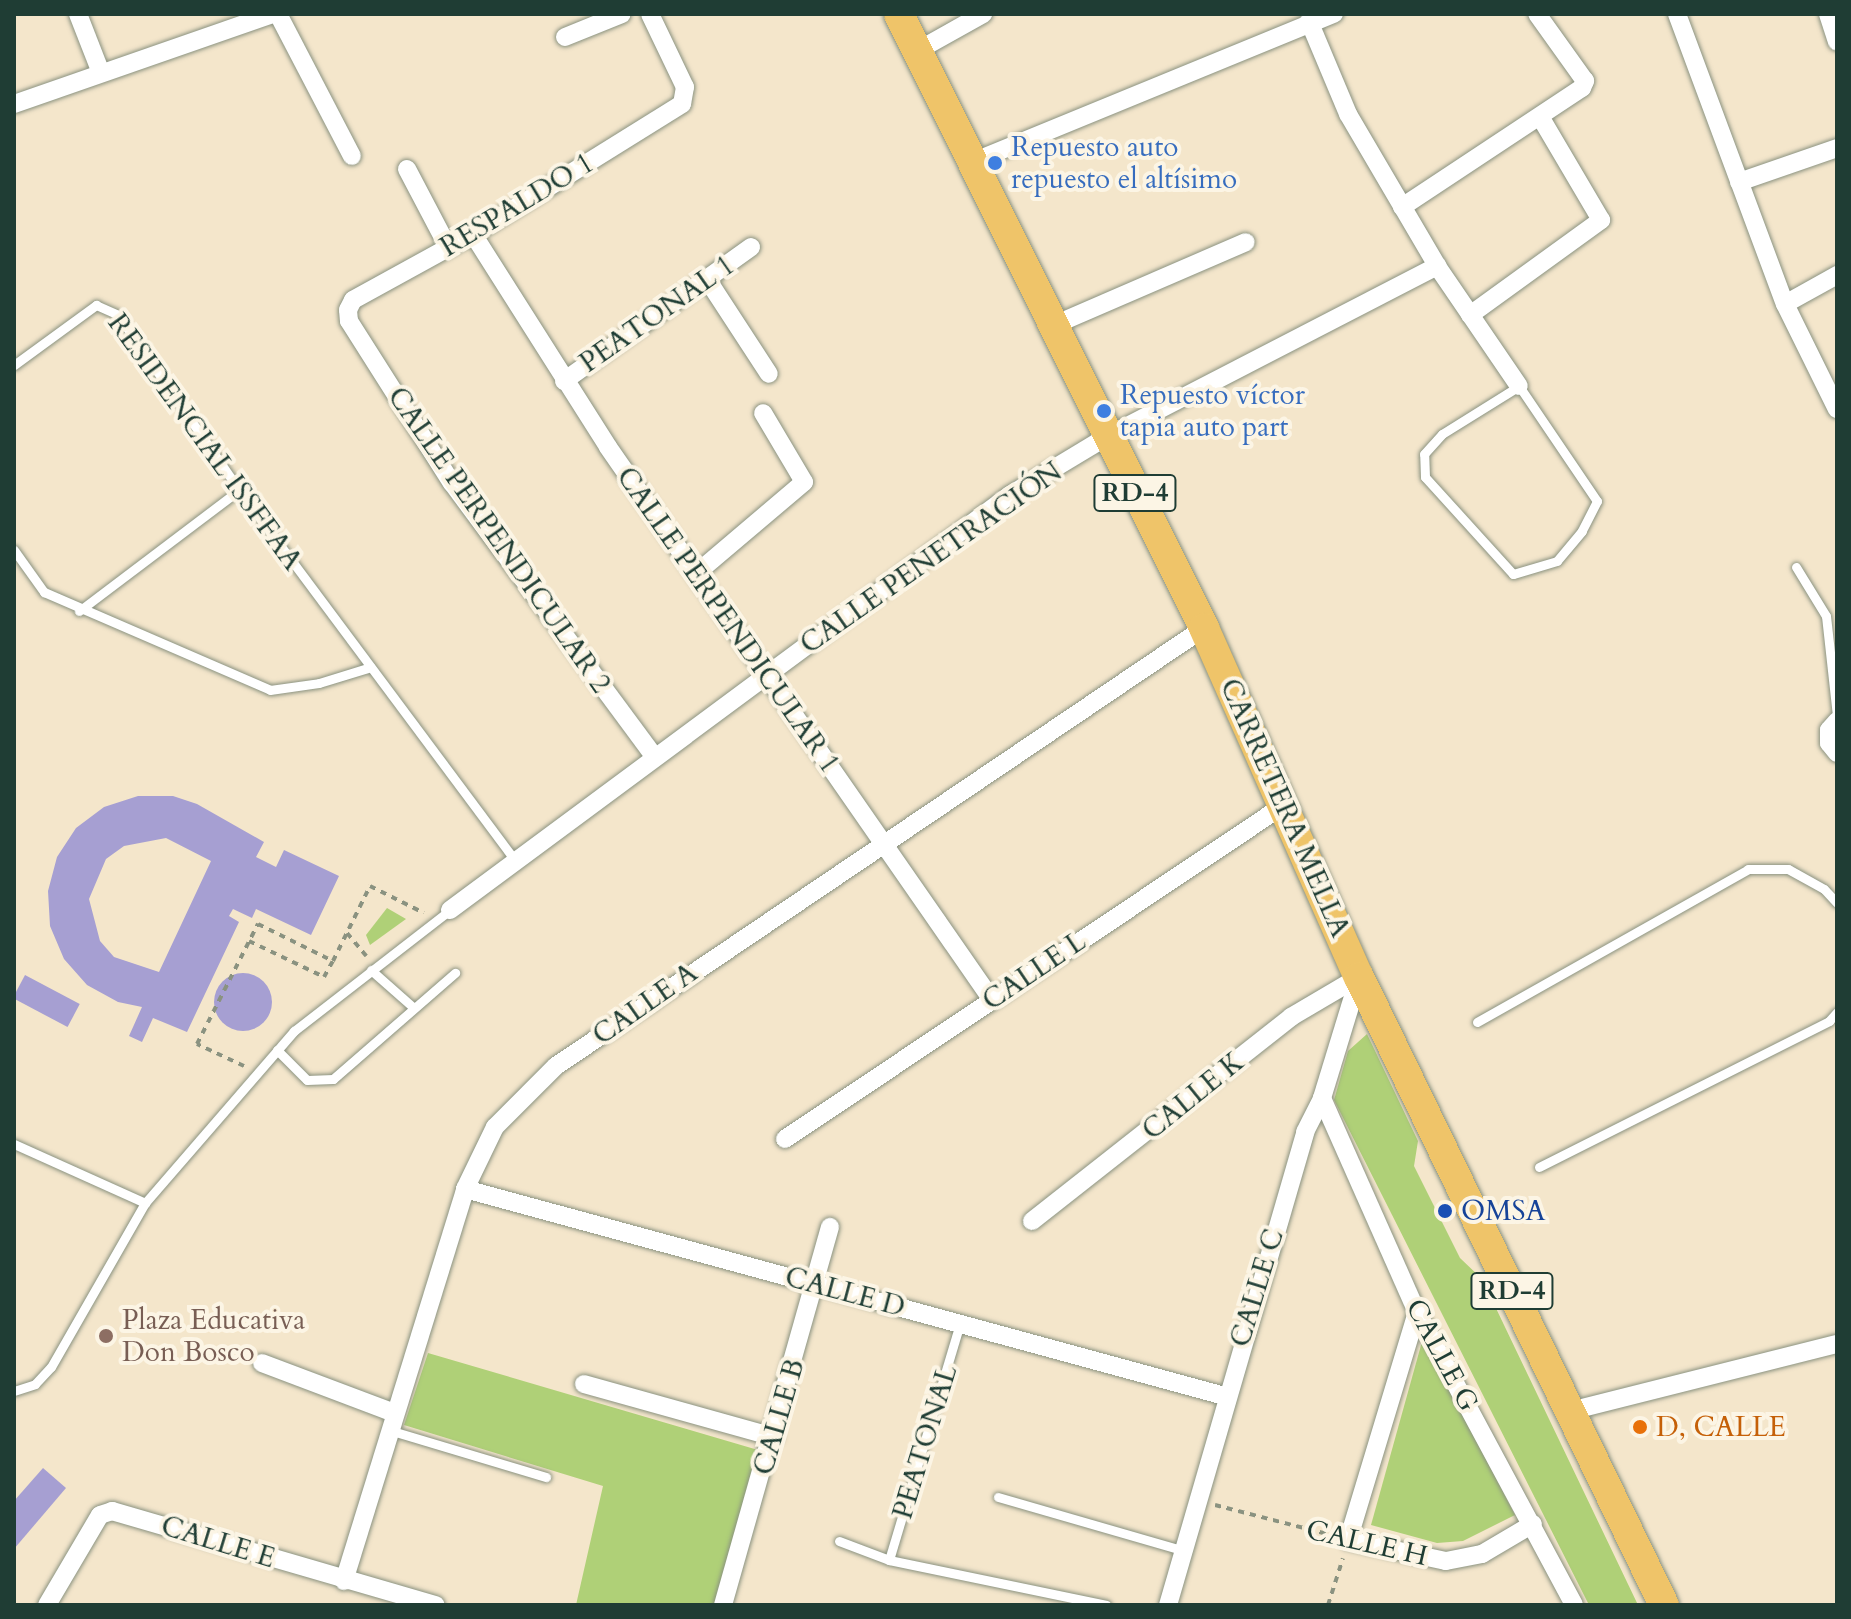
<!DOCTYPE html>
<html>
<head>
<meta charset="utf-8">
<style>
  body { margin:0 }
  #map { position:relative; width:1851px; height:1619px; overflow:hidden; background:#f4e6cb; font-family:Cardo,serif }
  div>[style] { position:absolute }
  .green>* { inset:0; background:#afd077 }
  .building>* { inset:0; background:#a69fd2; transform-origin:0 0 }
  .round { border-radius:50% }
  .path>* { height:4px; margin-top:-2px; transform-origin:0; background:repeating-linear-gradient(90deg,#8a9280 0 6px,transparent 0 12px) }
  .roads { filter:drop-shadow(0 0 2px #8a9280) drop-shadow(0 0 2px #8a9280) }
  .lane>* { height:9px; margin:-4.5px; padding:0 4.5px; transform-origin:4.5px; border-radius:4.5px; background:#fff }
  .street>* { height:18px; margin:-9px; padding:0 9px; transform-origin:9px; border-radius:9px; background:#fff }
  .primary>* { height:30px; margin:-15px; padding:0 15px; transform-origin:15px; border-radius:15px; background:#efc469 }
  .dots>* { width:22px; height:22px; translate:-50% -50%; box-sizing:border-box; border:4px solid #fcf5e5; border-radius:50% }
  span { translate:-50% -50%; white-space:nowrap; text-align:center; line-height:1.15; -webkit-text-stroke:8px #fcf5e5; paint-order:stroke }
  .shield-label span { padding:2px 6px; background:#fcf5e5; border:2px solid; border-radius:6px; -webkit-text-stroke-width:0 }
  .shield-label { font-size:26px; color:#1f3d34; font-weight:700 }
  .shop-label { font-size:28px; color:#366cbe }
  .left { translate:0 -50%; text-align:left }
  .street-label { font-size:28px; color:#1f3d34 }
  .transit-label { font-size:28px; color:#164399 }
  .education-label { font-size:28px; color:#785e54 }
  .food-label { font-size:28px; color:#c56008 }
  .frame { position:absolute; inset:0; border:16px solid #1f3d34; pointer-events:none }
</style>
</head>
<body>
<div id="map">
  <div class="green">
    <div style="clip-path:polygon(387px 908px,406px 919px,370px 945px,366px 935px)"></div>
    <div style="clip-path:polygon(1367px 1034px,1418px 1141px,1414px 1166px,1460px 1258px,1482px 1279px,1638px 1605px,1589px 1605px,1334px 1100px,1348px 1051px)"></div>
    <div style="clip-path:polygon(1423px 1338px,1515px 1515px,1463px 1541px,1437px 1543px,1371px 1525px)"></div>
    <div style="clip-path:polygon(428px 1353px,758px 1450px,715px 1605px,576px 1605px,603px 1486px,404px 1425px)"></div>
  </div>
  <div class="building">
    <div style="clip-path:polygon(evenodd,138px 796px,173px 796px,197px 804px,264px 842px,256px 857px,276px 867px,284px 850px,339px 876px,311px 935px,256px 909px,252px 918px,233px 909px,229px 916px,239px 922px,187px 1032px,153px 1018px,142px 1042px,129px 1036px,142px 1007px,118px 1002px,87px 985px,64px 959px,50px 926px,48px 891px,57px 857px,76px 828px,104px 807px,138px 796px,166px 838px,211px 861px,159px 972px,114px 957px,100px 941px,89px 899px,106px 859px,124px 846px,166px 838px)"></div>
    <div class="round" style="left:214px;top:973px;width:58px;height:58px"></div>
    <div style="left:25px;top:975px;width:62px;height:26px;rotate:28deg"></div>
    <div style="clip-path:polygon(43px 1468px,66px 1488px,14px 1549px,14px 1501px)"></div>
  </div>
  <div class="path">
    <div style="left:347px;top:933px;width:30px;rotate:50deg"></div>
    <div style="left:249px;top:941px;width:83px;rotate:25.6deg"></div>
    <div style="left:324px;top:977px;width:18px;rotate:-61deg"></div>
    <div style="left:244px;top:1066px;width:52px;rotate:-154.9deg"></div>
    <div style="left:197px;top:1044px;width:135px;rotate:-63.1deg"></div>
    <div style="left:258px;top:924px;width:84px;rotate:26.3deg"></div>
    <div style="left:333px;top:961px;width:84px;rotate:-63.7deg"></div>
    <div style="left:370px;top:886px;width:60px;rotate:26.6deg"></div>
    <div style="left:1215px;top:1505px;width:120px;rotate:14.5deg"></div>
    <div style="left:1328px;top:1605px;width:49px;rotate:-72.3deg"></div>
  </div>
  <div class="roads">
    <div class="lane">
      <div style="left:14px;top:365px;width:102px;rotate:-36.2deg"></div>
      <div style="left:96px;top:305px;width:24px;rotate:24deg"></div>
      <div style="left:118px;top:315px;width:213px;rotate:55.3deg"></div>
      <div style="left:239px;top:490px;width:463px;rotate:53.3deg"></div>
      <div style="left:1519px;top:386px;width:139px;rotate:55.9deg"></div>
      <div style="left:1597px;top:501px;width:34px;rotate:117deg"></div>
      <div style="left:1582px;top:531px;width:39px;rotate:130deg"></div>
      <div style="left:1557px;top:561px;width:46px;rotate:163.5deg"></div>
      <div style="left:1513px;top:574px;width:131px;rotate:-132.2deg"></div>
      <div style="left:1425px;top:477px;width:23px;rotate:-92deg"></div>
      <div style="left:1424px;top:454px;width:27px;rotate:-48deg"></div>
      <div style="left:1442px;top:434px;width:91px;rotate:-31.9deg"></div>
      <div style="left:14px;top:550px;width:52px;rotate:54.5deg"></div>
      <div style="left:44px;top:592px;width:246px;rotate:23.4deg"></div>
      <div style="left:270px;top:690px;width:49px;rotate:-8.1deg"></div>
      <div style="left:319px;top:683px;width:54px;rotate:-17.1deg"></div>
      <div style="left:1796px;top:567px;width:57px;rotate:58.5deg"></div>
      <div style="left:1826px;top:616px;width:100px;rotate:83.7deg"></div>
      <div style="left:79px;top:611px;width:201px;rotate:-37.1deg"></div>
      <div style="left:371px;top:970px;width:57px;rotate:41.5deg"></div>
      <div style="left:1477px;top:1022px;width:311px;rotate:-29.4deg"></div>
      <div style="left:1748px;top:869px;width:40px"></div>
      <div style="left:1788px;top:869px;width:41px;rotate:29.1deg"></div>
      <div style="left:1824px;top:889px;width:19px;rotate:47deg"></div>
      <div style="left:277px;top:1050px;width:42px;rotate:45deg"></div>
      <div style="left:307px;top:1080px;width:26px;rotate:-2deg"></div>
      <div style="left:333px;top:1079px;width:162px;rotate:-41deg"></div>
      <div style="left:14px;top:1144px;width:144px;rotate:24.2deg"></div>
      <div style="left:1539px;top:1167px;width:325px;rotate:-26.7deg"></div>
      <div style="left:1829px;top:1021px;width:12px;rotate:-48deg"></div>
      <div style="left:14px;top:1391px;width:22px;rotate:-18deg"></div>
      <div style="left:35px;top:1384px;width:23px;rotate:-47deg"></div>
      <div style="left:51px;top:1367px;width:189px;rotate:-60.2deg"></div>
      <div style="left:145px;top:1203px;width:228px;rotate:-49.1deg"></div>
      <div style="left:294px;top:1031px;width:197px;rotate:-37.8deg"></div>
      <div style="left:389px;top:1430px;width:164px;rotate:16.7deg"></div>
      <div style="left:998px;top:1497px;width:191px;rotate:16.1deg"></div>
      <div style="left:839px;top:1541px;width:53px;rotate:20.8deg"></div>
      <div style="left:889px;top:1560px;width:222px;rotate:11.7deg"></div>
      <div style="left:889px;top:1560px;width:246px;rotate:-73.3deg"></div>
    </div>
    <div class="street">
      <div style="left:78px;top:14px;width:63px;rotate:68.7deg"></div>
      <div style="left:278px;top:14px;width:160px;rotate:62.5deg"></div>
      <div style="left:650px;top:14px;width:81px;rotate:64.4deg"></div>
      <div style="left:685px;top:87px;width:17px;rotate:100deg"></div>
      <div style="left:682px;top:104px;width:246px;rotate:148.1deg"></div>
      <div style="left:473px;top:234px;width:137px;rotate:151.2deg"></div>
      <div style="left:353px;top:300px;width:11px;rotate:117deg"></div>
      <div style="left:348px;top:310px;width:11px;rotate:85deg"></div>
      <div style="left:349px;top:321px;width:192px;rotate:57.6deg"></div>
      <div style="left:452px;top:483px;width:340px;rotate:53.5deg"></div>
      <div style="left:1677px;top:14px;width:309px;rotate:69.6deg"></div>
      <div style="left:1785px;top:304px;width:117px;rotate:63.7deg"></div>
      <div style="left:1828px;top:14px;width:29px;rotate:72deg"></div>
      <div style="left:1309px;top:21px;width:101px;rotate:67.2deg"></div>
      <div style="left:1348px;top:114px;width:176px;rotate:59.6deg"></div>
      <div style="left:1437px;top:266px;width:145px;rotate:55.7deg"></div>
      <div style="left:565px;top:37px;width:61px;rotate:-22deg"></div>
      <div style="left:917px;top:51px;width:76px;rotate:-29.3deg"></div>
      <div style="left:14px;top:104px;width:274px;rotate:-19.2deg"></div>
      <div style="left:975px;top:161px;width:388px;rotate:-22.3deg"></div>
      <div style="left:407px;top:169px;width:88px;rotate:62.3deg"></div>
      <div style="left:1739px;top:182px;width:104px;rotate:-19.1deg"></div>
      <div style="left:1402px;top:207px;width:216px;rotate:-33.5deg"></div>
      <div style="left:1582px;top:88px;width:8px;rotate:-67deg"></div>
      <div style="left:1585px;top:81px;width:82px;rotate:-125.6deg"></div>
      <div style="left:473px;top:234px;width:252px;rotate:57.6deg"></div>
      <div style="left:608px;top:447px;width:673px;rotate:55.22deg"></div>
      <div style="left:707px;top:279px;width:113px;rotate:56.9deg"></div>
      <div style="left:1785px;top:304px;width:60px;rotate:-29.1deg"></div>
      <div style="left:1470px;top:315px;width:162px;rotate:-35.9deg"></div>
      <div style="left:1601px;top:220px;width:118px;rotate:-120.5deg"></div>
      <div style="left:1052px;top:326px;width:211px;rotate:-23.4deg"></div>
      <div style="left:564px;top:381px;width:230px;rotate:-35.6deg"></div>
      <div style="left:698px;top:572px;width:139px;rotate:-40.3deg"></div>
      <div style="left:804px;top:482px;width:80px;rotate:-120.7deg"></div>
      <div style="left:1837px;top:721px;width:12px;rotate:132deg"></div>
      <div style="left:1829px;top:730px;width:13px;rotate:90deg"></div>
      <div style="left:1829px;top:743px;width:13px;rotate:51deg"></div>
      <div style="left:450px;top:910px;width:697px;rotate:-36.54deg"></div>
      <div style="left:1010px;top:495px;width:112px;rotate:-31.1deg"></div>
      <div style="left:1106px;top:437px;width:373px;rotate:-27.3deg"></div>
      <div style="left:1322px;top:1098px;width:234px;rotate:66.1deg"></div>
      <div style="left:1417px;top:1312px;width:332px;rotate:61.8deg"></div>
      <div style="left:785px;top:1139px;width:600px;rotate:-33.8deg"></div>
      <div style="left:465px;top:1189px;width:788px;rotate:15.24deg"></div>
      <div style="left:1032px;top:1221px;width:330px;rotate:-38.2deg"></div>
      <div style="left:1291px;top:1017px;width:79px;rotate:-30.5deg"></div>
      <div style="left:1417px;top:1312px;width:238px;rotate:106.8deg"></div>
      <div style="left:1348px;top:1540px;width:100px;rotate:12.1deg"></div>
      <div style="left:1446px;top:1561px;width:37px;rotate:-11deg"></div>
      <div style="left:1482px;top:1554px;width:59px;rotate:-30.5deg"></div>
      <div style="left:262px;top:1363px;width:141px;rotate:20.7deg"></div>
      <div style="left:584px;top:1384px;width:197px;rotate:15.6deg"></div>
      <div style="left:1570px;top:1411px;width:275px;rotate:-14.1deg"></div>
      <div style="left:344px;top:1581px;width:410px;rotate:-72.8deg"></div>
      <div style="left:465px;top:1189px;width:69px;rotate:-64.2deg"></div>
      <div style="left:495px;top:1127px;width:86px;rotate:-45deg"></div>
      <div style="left:556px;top:1066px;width:782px;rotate:-34.06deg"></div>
      <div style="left:47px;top:1605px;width:104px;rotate:-59.5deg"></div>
      <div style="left:100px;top:1515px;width:13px;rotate:-18deg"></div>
      <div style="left:112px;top:1511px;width:337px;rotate:16.2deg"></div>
      <div style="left:723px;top:1605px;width:393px;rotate:-74.2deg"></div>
      <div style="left:1168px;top:1605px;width:492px;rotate:-73.8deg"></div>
      <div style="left:1305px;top:1132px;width:38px;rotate:-63deg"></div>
      <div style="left:1322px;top:1098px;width:127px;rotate:-73deg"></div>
    </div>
    <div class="primary">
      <div style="left:899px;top:14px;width:686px;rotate:63.58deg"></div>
      <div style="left:1204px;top:628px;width:382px;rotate:66.1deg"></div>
      <div style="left:1359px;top:977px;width:698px;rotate:64.1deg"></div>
    </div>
  </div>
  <div class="dots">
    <div style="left:995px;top:163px;background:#3f7fe0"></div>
    <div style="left:1104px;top:411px;background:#3f7fe0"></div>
    <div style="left:1445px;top:1211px;background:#1a4fb4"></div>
    <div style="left:106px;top:1336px;background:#8d6e63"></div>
    <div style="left:1640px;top:1427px;background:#e8710a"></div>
  </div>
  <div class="shield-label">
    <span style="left:1135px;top:493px">RD-4</span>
    <span style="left:1512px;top:1291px">RD-4</span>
  </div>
  <div class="shop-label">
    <span class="left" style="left:1011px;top:163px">Repuesto auto<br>repuesto el altísimo</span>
    <span class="left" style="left:1120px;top:411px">Repuesto víctor<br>tapia auto part</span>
  </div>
  <div class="street-label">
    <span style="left:517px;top:205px;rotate:-31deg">RESPALDO 1</span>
    <span style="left:657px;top:314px;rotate:-35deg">PEATONAL 1</span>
    <span style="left:205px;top:442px;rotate:54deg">RESIDENCIAL ISSFFAA</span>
    <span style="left:499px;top:540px;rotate:55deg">CALLE PERPENDICULAR 2</span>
    <span style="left:931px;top:558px;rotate:-35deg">CALLE PENETRACIÓN</span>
    <span style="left:728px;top:620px;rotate:55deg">CALLE PERPENDICULAR 1</span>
    <span style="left:1285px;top:808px;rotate:66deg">CARRETERA MELLA</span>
    <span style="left:1034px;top:971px;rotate:-34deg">CALLE L</span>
    <span style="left:645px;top:1004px;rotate:-35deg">CALLE A</span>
    <span style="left:1193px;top:1096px;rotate:-39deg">CALLE K</span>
    <span style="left:1257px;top:1288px;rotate:-73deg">CALLE C</span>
    <span style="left:845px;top:1292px;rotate:15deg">CALLE D</span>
    <span style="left:1442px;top:1355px;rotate:62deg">CALLE G</span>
    <span style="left:779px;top:1417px;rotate:-74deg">CALLE B</span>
    <span style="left:925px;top:1442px;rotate:-73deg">PEATONAL</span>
    <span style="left:218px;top:1542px;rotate:17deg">CALLE E</span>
    <span style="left:1367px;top:1543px;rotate:13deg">CALLE H</span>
  </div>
  <div class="transit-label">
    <span class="left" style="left:1461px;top:1211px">OMSA</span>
  </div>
  <div class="education-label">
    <span class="left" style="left:122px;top:1336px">Plaza Educativa<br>Don Bosco</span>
  </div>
  <div class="food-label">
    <span class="left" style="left:1656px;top:1427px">D, CALLE</span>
  </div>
  <div class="frame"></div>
</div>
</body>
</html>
